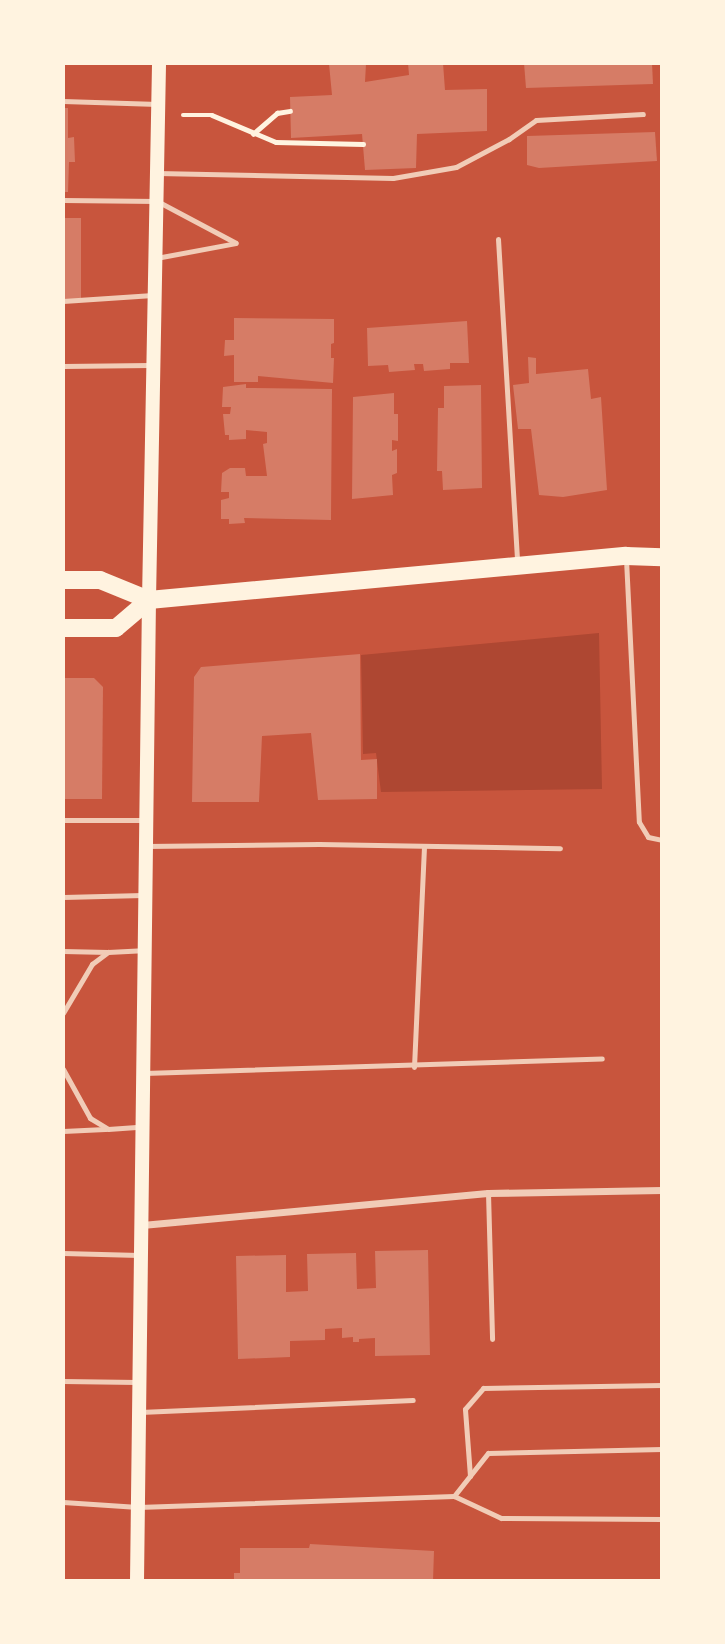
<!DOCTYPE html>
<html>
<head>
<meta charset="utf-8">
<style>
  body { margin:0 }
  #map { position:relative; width:725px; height:1644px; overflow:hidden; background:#c8553d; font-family:Mulish,sans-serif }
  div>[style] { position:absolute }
  .green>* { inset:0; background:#ae4732 }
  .building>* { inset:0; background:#d67c66; transform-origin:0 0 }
  .path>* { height:4.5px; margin:-2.25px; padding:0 2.25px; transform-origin:2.25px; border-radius:2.25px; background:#fff3e0 }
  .service>* { height:5px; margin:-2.5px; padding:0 2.5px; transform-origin:2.5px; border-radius:2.5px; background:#f1ccb7 }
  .minor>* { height:7px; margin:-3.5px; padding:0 3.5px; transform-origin:3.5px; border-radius:3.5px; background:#f1ccb7 }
  .secondary>* { height:14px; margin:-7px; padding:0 7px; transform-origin:7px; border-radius:7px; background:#fff3e0 }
  .primary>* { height:18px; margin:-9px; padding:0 9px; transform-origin:9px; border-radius:9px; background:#fff3e0 }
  span { translate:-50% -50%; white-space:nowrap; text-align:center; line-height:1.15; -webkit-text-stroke:6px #fff3e0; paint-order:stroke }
  .frame { position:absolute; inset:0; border:65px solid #fff3e0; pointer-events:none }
</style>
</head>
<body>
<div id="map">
  <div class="green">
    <div style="clip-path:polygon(599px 633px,602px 789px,381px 792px,376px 753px,363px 754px,361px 655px)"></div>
  </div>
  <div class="building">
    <div style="clip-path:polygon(408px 63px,443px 63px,445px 90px,487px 89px,487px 131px,417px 134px,416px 168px,365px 170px,362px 134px,291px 138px,290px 97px,332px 95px,329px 64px,366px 64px,365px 82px,409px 75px)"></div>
    <div style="clip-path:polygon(524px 63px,652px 63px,653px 84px,526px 88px)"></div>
    <div style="clip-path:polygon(63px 108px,68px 108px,68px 138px,74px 137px,75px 162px,69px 162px,68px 192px,63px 192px)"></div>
    <div style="clip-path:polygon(655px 132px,657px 161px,539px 168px,527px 165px,527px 136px)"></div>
    <div style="left:63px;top:218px;width:18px;height:81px"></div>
    <div style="clip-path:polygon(234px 318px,334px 319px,334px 343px,331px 344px,331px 358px,334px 358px,333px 383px,258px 376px,258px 382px,234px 382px,234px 355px,224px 356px,225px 340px,234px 340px)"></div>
    <div style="clip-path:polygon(467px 321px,469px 363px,450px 363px,450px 369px,424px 371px,423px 364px,414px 364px,415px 370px,389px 372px,388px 365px,368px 366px,367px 328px)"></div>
    <div style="clip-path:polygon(528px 357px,536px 358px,536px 374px,588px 369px,591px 399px,601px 397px,607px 490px,563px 497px,539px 495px,531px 429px,518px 429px,513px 385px,529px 383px)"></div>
    <div style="clip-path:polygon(246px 384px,246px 388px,332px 389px,331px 520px,244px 518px,245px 523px,229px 524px,229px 519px,221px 519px,221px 500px,229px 498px,229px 492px,221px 492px,222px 473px,230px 468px,245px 468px,246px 476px,267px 476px,263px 444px,267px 443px,267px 432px,246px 430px,246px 439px,229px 440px,229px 435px,225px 435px,223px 414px,230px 414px,231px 407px,222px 407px,223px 387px)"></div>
    <div style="clip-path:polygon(481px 385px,482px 488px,443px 490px,442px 471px,437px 471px,438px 408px,444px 408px,444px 386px)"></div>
    <div style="clip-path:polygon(394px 393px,394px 414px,398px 414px,398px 441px,392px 440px,392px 451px,397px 449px,397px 473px,392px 475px,393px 495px,352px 499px,353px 397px)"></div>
    <div style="clip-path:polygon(360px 654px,361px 760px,377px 759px,377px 799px,318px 800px,311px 733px,262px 736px,259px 802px,192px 802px,194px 677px,201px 667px)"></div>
    <div style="clip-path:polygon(63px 678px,94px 678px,103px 687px,102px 799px,63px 799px)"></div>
    <div style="clip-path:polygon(428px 1250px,430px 1355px,375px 1356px,375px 1338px,359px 1339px,359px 1342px,353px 1342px,353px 1337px,342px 1338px,342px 1328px,325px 1329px,325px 1340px,290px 1341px,290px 1357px,238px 1359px,236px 1256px,286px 1255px,286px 1292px,308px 1291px,307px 1254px,356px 1253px,357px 1289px,376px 1288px,375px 1251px)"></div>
    <div style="clip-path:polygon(310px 1544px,434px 1551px,433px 1581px,234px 1581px,234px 1573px,240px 1573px,240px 1548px,309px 1548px)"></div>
  </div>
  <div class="path">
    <div style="left:183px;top:115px;width:29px"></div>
    <div style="left:212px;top:115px;width:69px;rotate:22.9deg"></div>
    <div style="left:276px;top:142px;width:87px;rotate:1.3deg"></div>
    <div style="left:253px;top:134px;width:32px;rotate:-41deg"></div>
    <div style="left:277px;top:113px;width:13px;rotate:-9deg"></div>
  </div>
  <div class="service">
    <div style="left:63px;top:101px;width:95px;rotate:1.8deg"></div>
    <div style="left:157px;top:173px;width:236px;rotate:1.2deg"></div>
    <div style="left:393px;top:178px;width:64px;rotate:-9.9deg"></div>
    <div style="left:456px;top:167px;width:60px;rotate:-27.8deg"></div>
    <div style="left:509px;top:139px;width:33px;rotate:-35deg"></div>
    <div style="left:536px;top:120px;width:107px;rotate:-3.2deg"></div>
    <div style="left:63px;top:200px;width:94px;rotate:0.6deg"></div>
    <div style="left:157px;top:201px;width:89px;rotate:28deg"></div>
    <div style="left:498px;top:239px;width:323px;rotate:86.6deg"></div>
    <div style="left:156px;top:258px;width:81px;rotate:-10.6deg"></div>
    <div style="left:63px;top:301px;width:90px;rotate:-3.8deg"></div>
    <div style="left:63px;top:366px;width:87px;rotate:-0.7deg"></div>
    <div style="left:626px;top:559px;width:263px;rotate:87.2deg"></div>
    <div style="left:639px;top:822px;width:17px;rotate:59deg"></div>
    <div style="left:648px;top:837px;width:14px;rotate:12deg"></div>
    <div style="left:63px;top:820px;width:80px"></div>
    <div style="left:146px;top:846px;width:173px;rotate:-0.7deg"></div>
    <div style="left:319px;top:844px;width:241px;rotate:1deg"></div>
    <div style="left:63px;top:897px;width:80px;rotate:-1.4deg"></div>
    <div style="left:63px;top:951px;width:45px;rotate:1.3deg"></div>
    <div style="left:63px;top:1013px;width:57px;rotate:-59.4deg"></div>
    <div style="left:92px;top:964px;width:20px;rotate:-37deg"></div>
    <div style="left:108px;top:952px;width:34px;rotate:-3deg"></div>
    <div style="left:414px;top:1067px;width:221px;rotate:-87.4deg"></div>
    <div style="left:63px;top:1069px;width:56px;rotate:61.1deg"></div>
    <div style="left:90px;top:1118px;width:21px;rotate:31deg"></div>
    <div style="left:108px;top:1129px;width:32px;rotate:-4deg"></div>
    <div style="left:144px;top:1073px;width:458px;rotate:-1.8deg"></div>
    <div style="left:63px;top:1131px;width:42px;rotate:-2.7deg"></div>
    <div style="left:488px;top:1193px;width:146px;rotate:88.4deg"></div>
    <div style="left:63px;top:1253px;width:76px;rotate:1.5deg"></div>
    <div style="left:63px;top:1381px;width:74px;rotate:0.8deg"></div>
    <div style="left:140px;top:1412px;width:273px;rotate:-2.5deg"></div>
    <div style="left:470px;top:1476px;width:67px;rotate:-94.3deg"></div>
    <div style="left:465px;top:1409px;width:28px;rotate:-49deg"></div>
    <div style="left:483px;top:1388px;width:179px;rotate:-1deg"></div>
    <div style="left:454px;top:1496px;width:55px;rotate:-51.7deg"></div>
    <div style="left:488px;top:1453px;width:174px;rotate:-1.3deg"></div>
    <div style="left:63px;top:1502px;width:75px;rotate:3.8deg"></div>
    <div style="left:138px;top:1507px;width:316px;rotate:-2deg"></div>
    <div style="left:454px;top:1496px;width:52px;rotate:25.1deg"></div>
    <div style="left:501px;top:1518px;width:161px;rotate:0.4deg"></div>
  </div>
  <div class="minor">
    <div style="left:142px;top:1225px;width:347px;rotate:-5.3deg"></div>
    <div style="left:488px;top:1193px;width:174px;rotate:-1deg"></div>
  </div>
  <div class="secondary">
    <div style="left:137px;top:1581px;width:981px;rotate:-89.3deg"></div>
    <div style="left:149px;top:600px;width:537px;rotate:-88.93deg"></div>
  </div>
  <div class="primary">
    <div style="left:63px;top:580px;width:37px"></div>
    <div style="left:100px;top:580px;width:53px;rotate:22.2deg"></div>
    <div style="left:149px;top:600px;width:479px;rotate:-5.3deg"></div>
    <div style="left:626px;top:556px;width:36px;rotate:2deg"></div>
    <div style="left:63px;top:628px;width:53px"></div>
    <div style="left:116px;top:628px;width:43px;rotate:-40.3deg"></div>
  </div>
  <div class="frame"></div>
</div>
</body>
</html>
